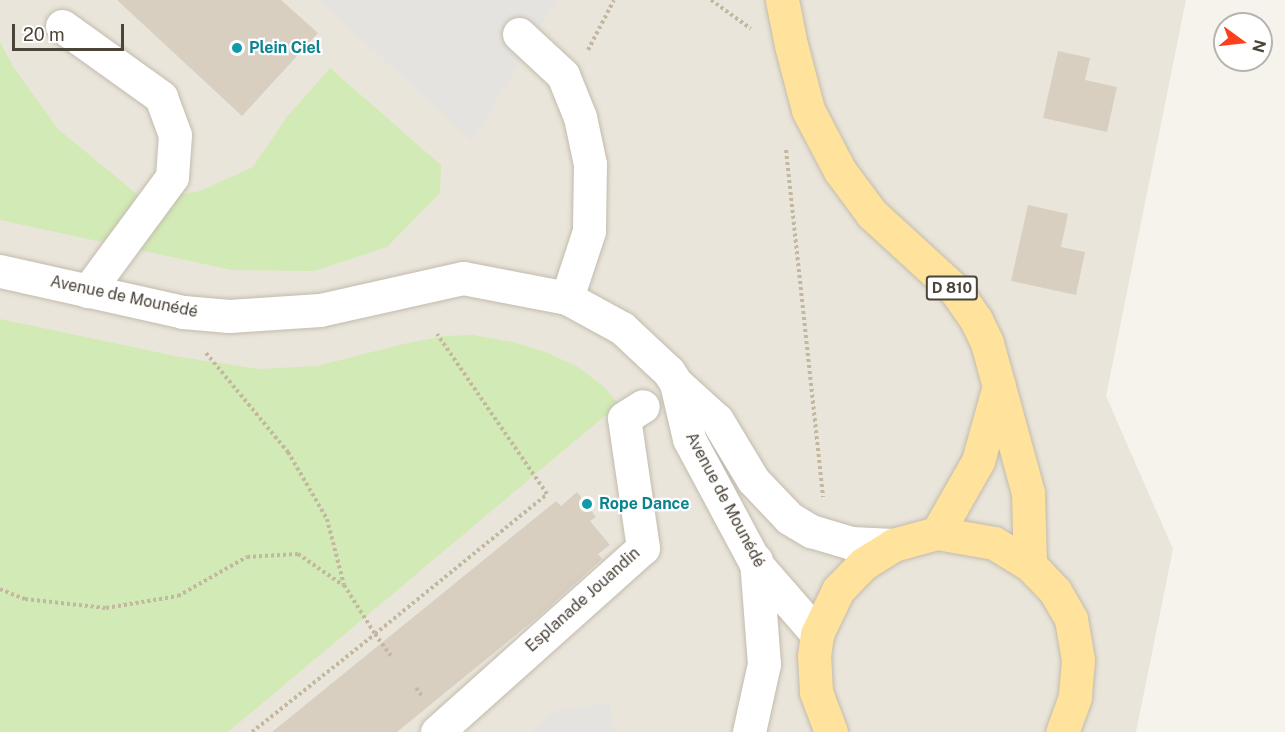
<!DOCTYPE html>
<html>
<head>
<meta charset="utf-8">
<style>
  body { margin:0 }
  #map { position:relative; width:1285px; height:732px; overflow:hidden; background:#f6f3ec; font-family:"Public Sans",sans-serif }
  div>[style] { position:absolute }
  .residential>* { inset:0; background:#eae5da }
  .green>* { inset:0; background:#d2eab5 }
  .parking>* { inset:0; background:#e5e3e0 }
  .building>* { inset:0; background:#d8cfc1 }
  .path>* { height:4px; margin-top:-2px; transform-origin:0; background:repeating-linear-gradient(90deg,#c4b79f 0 3px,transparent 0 6px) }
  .roads { filter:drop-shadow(0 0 2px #c2bbae) drop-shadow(0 0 2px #c2bbae) }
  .minor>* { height:33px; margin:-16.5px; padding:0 16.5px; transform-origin:16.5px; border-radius:16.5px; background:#fff }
  .major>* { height:33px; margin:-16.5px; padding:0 16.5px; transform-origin:16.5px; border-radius:16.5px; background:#ffe39c }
  .dots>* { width:16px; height:16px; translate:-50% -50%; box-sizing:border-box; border:3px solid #fff; border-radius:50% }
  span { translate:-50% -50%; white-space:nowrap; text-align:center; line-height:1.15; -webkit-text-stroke:4.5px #fff; paint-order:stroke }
  .shield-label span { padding:2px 4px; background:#fff; border:2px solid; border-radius:4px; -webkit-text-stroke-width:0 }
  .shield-label { font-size:15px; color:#4b4439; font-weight:700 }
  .culture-label { font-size:16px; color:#0d838f; font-weight:700 }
  .left { translate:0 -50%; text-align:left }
  .street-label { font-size:16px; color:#4b4439 }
  .north { position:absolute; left:1213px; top:12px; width:60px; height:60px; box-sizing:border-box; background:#fff; border:2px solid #b7b4b0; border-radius:50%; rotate:105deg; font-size:16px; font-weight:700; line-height:24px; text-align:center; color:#4b4439 }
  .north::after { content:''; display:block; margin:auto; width:21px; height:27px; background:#fc3f1d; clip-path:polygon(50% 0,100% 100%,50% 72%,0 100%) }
  .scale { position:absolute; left:12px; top:24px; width:112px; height:27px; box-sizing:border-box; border:3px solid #4b4439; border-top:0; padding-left:8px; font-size:18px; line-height:21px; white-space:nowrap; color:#4b4439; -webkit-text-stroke:4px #fff; paint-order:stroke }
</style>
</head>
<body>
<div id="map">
  <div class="residential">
    <div style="clip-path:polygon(0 0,1186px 0,1106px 396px,1173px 549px,1136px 732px,0 732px)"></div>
  </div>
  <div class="green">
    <div style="clip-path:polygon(0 42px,14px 68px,58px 129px,144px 200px,200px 191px,253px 167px,286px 118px,330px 68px,441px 165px,440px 193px,387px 247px,314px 271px,232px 270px,0 220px)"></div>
    <div style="clip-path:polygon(0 319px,180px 357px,259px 369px,317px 366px,403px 344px,444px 336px,473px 335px,513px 342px,548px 353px,578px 367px,603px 386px,619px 404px,228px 732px,0 732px)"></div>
  </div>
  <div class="parking">
    <div style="clip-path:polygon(319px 0,557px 0,472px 141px)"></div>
    <div style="clip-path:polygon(610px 703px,614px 732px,530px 732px,556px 711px)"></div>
  </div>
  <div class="building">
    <div style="clip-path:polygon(117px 0,281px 0,318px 33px,242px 116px)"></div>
    <div style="clip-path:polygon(1058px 51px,1090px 58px,1085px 80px,1117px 87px,1107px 132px,1043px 118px)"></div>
    <div style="clip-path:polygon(1028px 205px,1068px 214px,1061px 247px,1085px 252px,1076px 295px,1011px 281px)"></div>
    <div style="clip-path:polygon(577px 492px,596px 517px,590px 521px,610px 545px,598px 554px,602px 559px,539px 616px,397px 732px,272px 732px,556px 501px,561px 506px)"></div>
  </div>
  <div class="path">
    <div style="left:711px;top:0;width:49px;rotate:35.9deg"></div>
    <div style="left:588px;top:50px;width:56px;rotate:-62.5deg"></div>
    <div style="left:786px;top:150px;width:349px;rotate:83.9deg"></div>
    <div style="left:206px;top:353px;width:129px;rotate:50.4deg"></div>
    <div style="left:288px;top:452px;width:78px;rotate:59.8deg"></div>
    <div style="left:327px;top:519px;width:68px;rotate:75.6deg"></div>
    <div style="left:344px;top:585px;width:58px;rotate:57.7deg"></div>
    <div style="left:375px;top:634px;width:222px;rotate:-39.1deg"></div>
    <div style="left:547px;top:494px;width:194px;rotate:-124.5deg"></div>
    <div style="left:0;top:589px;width:27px;rotate:22deg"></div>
    <div style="left:25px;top:599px;width:81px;rotate:6.3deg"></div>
    <div style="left:106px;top:608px;width:73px;rotate:-9.5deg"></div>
    <div style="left:178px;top:596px;width:79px;rotate:-29.5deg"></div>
    <div style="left:247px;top:557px;width:51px;rotate:-3.4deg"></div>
    <div style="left:298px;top:554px;width:55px;rotate:34.6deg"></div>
    <div style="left:416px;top:688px;width:11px;rotate:52deg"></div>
    <div style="left:252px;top:732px;width:157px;rotate:-38.5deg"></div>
    <div style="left:375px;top:634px;width:27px;rotate:54deg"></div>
  </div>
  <div class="roads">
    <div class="minor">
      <div style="left:62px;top:26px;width:122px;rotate:35.6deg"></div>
      <div style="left:161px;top:97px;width:40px;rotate:69.8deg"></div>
      <div style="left:175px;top:135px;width:42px;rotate:94.1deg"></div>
      <div style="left:172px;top:177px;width:142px;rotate:126.4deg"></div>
      <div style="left:519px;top:34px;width:60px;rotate:43deg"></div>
      <div style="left:563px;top:75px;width:45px;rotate:68deg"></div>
      <div style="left:580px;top:117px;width:48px;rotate:78deg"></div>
      <div style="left:590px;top:164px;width:67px;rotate:90.9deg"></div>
      <div style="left:589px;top:231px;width:71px;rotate:108.2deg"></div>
      <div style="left:0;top:271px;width:188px;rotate:12.6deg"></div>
      <div style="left:183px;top:312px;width:46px;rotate:5deg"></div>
      <div style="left:229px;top:316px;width:91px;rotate:-3.8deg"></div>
      <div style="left:320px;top:310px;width:147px;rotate:-12.6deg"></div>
      <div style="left:463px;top:278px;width:106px;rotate:10.9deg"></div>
      <div style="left:567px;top:298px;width:63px;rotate:28.6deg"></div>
      <div style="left:622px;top:328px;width:64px;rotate:43.1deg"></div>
      <div style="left:669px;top:372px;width:13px;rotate:58deg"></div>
      <div style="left:676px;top:383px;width:55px;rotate:42.1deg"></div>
      <div style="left:717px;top:420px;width:70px;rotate:59deg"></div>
      <div style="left:753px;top:480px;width:52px;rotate:46.5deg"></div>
      <div style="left:789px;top:518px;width:26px;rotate:31deg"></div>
      <div style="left:811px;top:531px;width:42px;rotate:16.7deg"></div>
      <div style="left:851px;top:543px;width:42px;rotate:2.7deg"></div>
      <div style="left:676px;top:383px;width:57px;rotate:76.9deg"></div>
      <div style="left:689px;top:439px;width:142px;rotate:61.8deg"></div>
      <div style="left:756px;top:564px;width:93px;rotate:48.9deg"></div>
      <div style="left:437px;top:732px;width:276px;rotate:-41.8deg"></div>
      <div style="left:643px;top:548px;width:131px;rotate:-98.3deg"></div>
      <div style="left:624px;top:418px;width:22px;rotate:-32deg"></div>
      <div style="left:749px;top:732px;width:70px;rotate:-77.6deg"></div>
      <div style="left:764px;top:664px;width:104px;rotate:-94.4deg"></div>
    </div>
    <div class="major">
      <div style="left:782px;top:0;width:46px;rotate:78.7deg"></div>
      <div style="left:791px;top:45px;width:67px;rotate:75.3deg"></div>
      <div style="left:808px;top:110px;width:69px;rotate:62.3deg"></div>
      <div style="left:840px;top:171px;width:54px;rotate:53.3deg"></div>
      <div style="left:872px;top:214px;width:114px;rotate:42.5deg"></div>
      <div style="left:956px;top:291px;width:35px;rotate:55deg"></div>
      <div style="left:976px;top:320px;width:25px;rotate:64deg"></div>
      <div style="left:987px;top:343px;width:156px;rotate:74.7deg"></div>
      <div style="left:1028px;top:493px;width:72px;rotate:88.4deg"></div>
      <div style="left:937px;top:533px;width:83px;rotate:-60.3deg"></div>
      <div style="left:978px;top:461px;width:78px;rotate:-74.4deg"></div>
      <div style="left:831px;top:732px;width:43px;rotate:-110.6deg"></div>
      <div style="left:816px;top:692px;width:36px;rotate:-93deg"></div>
      <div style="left:814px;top:656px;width:22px;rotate:-82deg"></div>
      <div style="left:817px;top:634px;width:49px;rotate:-64.5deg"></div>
      <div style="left:838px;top:590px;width:36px;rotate:-46deg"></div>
      <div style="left:863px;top:564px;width:36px;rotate:-32deg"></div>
      <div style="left:893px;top:545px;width:46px;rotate:-15.3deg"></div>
      <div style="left:937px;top:533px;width:58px;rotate:10deg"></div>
      <div style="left:994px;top:543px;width:42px;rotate:31.4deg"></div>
      <div style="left:1030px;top:565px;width:36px;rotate:46deg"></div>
      <div style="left:1055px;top:591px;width:32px;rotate:60deg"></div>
      <div style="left:1071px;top:619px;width:42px;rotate:80.3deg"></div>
      <div style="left:1078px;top:660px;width:37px;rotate:95deg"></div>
      <div style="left:1075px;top:697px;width:37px;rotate:110deg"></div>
    </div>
  </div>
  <div class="dots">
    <div style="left:237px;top:48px;background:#0f9aa8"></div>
    <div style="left:587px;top:504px;background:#0f9aa8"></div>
  </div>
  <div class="shield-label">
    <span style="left:952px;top:288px">D 810</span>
  </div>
  <div class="culture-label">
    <span class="left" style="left:249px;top:48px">Plein Ciel</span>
    <span class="left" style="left:599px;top:504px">Rope Dance</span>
  </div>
  <div class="street-label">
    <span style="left:124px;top:297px;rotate:12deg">Avenue de Mounédé</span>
    <span style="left:725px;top:500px;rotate:62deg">Avenue de Mounédé</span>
    <span style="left:583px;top:600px;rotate:-42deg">Esplanade Jouandin</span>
  </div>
  <div class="north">N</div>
  <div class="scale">20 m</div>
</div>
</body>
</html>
